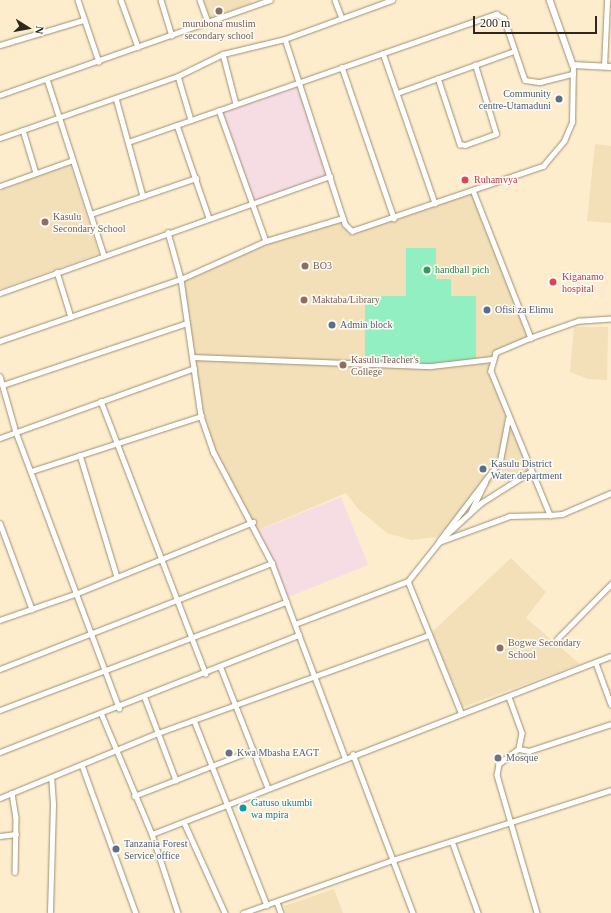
<!DOCTYPE html>
<html>
<head>
<meta charset="utf-8">
<style>
  body { margin:0 }
  #map { position:relative; width:611px; height:913px; overflow:hidden; background:#fdedcd; font-family:Georgia,serif }
  div>[style] { position:absolute }
  .commercial>* { inset:0; background:#f6dde4; transform-origin:0 0 }
  .built>* { inset:0; background:#f3e0b9 }
  .green>* { inset:0; background:#91efc1 }
  .roads { filter:drop-shadow(0 0 1px #9e8f71) drop-shadow(0 0 1px #9e8f71) }
  .minor>* { height:4.5px; margin:-2.25px; padding:0 2.25px; transform-origin:2.25px; border-radius:2.25px; background:#fff }
  .tertiary>* { height:5.5px; margin:-2.75px; padding:0 2.75px; transform-origin:2.75px; border-radius:2.75px; background:#fff }
  .dots>* { width:11px; height:11px; translate:-50% -50%; box-sizing:border-box; border:2px solid #fefbf5; border-radius:50% }
  span { translate:-50% -50%; white-space:nowrap; text-align:center; line-height:1.15; -webkit-text-stroke:3px #fefbf5; paint-order:stroke }
  .education-label { font-size:10px; color:#785e54 }
  .left { translate:0 -50%; text-align:left }
  .service-label { font-size:10px; color:#4e5e75 }
  .right { translate:-100% -50%; text-align:right }
  .health-label { font-size:10px; color:#be3a42 }
  .leisure-label { font-size:10px; color:#27864d }
  .worship-label { font-size:10px; color:#5b616d }
  .culture-label { font-size:10px; color:#0d838f }
  .north { position:absolute; left:8px; top:8px; width:40px; height:40px; -webkit-text-stroke:3px #fefbf5; paint-order:stroke; rotate:101deg; font-size:11px; font-weight:700; line-height:16px; text-align:center; color:#2e281c }
  .north::after { content:''; display:block; margin:auto; width:14px; height:18px; background:#2e281c; clip-path:polygon(50% 0,100% 100%,50% 72%,0 100%) }
  .scale { position:absolute; left:473px; top:16px; width:124px; height:18px; box-sizing:border-box; border:2px solid #2e281c; border-top:0; padding-left:5px; font-size:12px; line-height:14px; white-space:nowrap; color:#2e281c; -webkit-text-stroke:3px #fefbf5; paint-order:stroke }
</style>
</head>
<body>
<div id="map">
  <div class="commercial">
    <div style="left:298px;top:83px;width:98px;height:83px;rotate:72deg"></div>
    <div style="left:341px;top:497px;width:73px;height:89px;rotate:68deg"></div>
  </div>
  <div class="built">
    <div style="clip-path:polygon(204px 0,251px 0,252px 3px,210px 18px)"></div>
    <div style="clip-path:polygon(595px 144px,611px 146px,611px 223px,587px 221px)"></div>
    <div style="clip-path:polygon(70px 164px,99px 254px,0 289px,0 191px)"></div>
    <div style="clip-path:polygon(473px 190px,531px 338px,496px 353px,491px 371px,531px 471px,494px 481px,437px 537px,411px 540px,387px 533px,358px 509px,346px 493px,258px 530px,214px 452px,201px 416px,181px 278px,266px 241px,344px 217px,352px 231px)"></div>
    <div style="clip-path:polygon(574px 327px,608px 327px,607px 380px,588px 379px,570px 372px)"></div>
    <div style="clip-path:polygon(511px 558px,546px 592px,526px 618px,580px 664px,463px 707px,432px 632px)"></div>
    <div style="clip-path:polygon(334px 889px,343px 913px,286px 913px,284px 906px)"></div>
  </div>
  <div class="green">
    <div style="clip-path:polygon(406px 248px,436px 248px,436px 279px,451px 279px,451px 296px,476px 296px,476px 359px,460px 364px,365px 363px,365px 296px,406px 296px)"></div>
  </div>
  <div class="roads">
    <div class="minor">
      <div style="left:78px;top:0;width:65px;rotate:71.3deg"></div>
      <div style="left:121px;top:0;width:50px;rotate:70.1deg"></div>
      <div style="left:161px;top:0;width:37px;rotate:73deg"></div>
      <div style="left:200px;top:0;width:23px;rotate:70deg"></div>
      <div style="left:335px;top:0;width:19px;rotate:69deg"></div>
      <div style="left:285px;top:39px;width:194px;rotate:72deg"></div>
      <div style="left:345px;top:224px;width:10px;rotate:45deg"></div>
      <div style="left:352px;top:231px;width:202px;rotate:-18.8deg"></div>
      <div style="left:543px;top:166px;width:33px;rotate:-50deg"></div>
      <div style="left:564px;top:141px;width:21px;rotate:-67deg"></div>
      <div style="left:572px;top:122px;width:57px;rotate:-89deg"></div>
      <div style="left:0;top:45px;width:88px;rotate:-16.6deg"></div>
      <div style="left:383px;top:53px;width:159px;rotate:70.9deg"></div>
      <div style="left:223px;top:54px;width:52px;rotate:75.4deg"></div>
      <div style="left:342px;top:67px;width:160px;rotate:71deg"></div>
      <div style="left:604px;top:67px;width:67px;rotate:-87.4deg"></div>
      <div style="left:178px;top:76px;width:46px;rotate:73.5deg"></div>
      <div style="left:438px;top:78px;width:70px;rotate:71.6deg"></div>
      <div style="left:460px;top:144px;width:5px;rotate:11deg"></div>
      <div style="left:465px;top:145px;width:33px;rotate:-20deg"></div>
      <div style="left:496px;top:134px;width:72px;rotate:-106.9deg"></div>
      <div style="left:47px;top:79px;width:186px;rotate:72.1deg"></div>
      <div style="left:397px;top:93px;width:124px;rotate:-19.7deg"></div>
      <div style="left:0;top:95px;width:286px;rotate:-19.4deg"></div>
      <div style="left:116px;top:98px;width:102px;rotate:74.6deg"></div>
      <div style="left:219px;top:110px;width:139px;rotate:70.3deg"></div>
      <div style="left:177px;top:125px;width:98px;rotate:71deg"></div>
      <div style="left:23px;top:130px;width:45px;rotate:73.2deg"></div>
      <div style="left:0;top:138px;width:188px;rotate:-19.2deg"></div>
      <div style="left:178px;top:76px;width:50px;rotate:-26.1deg"></div>
      <div style="left:223px;top:54px;width:64px;rotate:-13.6deg"></div>
      <div style="left:285px;top:39px;width:114px;rotate:-20deg"></div>
      <div style="left:128px;top:142px;width:390px;rotate:-19.2deg"></div>
      <div style="left:496px;top:14px;width:9px;rotate:27deg"></div>
      <div style="left:504px;top:18px;width:65px;rotate:71.3deg"></div>
      <div style="left:525px;top:80px;width:15px;rotate:8deg"></div>
      <div style="left:540px;top:82px;width:34px;rotate:-14deg"></div>
      <div style="left:0;top:186px;width:77px;rotate:-19.6deg"></div>
      <div style="left:473px;top:190px;width:159px;rotate:68.6deg"></div>
      <div style="left:91px;top:214px;width:111px;rotate:-18.9deg"></div>
      <div style="left:168px;top:232px;width:49px;rotate:74.5deg"></div>
      <div style="left:181px;top:279px;width:138px;rotate:81.7deg"></div>
      <div style="left:201px;top:416px;width:39px;rotate:71deg"></div>
      <div style="left:214px;top:453px;width:124px;rotate:62.2deg"></div>
      <div style="left:272px;top:563px;width:207px;rotate:69.4deg"></div>
      <div style="left:57px;top:272px;width:47px;rotate:72.7deg"></div>
      <div style="left:0;top:293px;width:350px;rotate:-19.5deg"></div>
      <div style="left:611px;top:319px;width:32px;rotate:176deg"></div>
      <div style="left:579px;top:321px;width:51px;rotate:160.5deg"></div>
      <div style="left:531px;top:338px;width:38px;rotate:157deg"></div>
      <div style="left:496px;top:353px;width:19px;rotate:106deg"></div>
      <div style="left:491px;top:371px;width:156px;rotate:67.7deg"></div>
      <div style="left:550px;top:515px;width:12px;rotate:-5deg"></div>
      <div style="left:562px;top:514px;width:53px;rotate:-23.2deg"></div>
      <div style="left:0;top:341px;width:191px;rotate:-18.9deg"></div>
      <div style="left:181px;top:279px;width:93px;rotate:-24.1deg"></div>
      <div style="left:266px;top:241px;width:80px;rotate:-16.6deg"></div>
      <div style="left:192px;top:357px;width:239px;rotate:2.2deg"></div>
      <div style="left:431px;top:366px;width:61px;rotate:-6.5deg"></div>
      <div style="left:0;top:376px;width:58px;rotate:74.1deg"></div>
      <div style="left:16px;top:432px;width:295px;rotate:69.5deg"></div>
      <div style="left:3px;top:385px;width:194px;rotate:-18.6deg"></div>
      <div style="left:101px;top:401px;width:292px;rotate:69deg"></div>
      <div style="left:0;top:438px;width:206px;rotate:-19.8deg"></div>
      <div style="left:80px;top:455px;width:127px;rotate:73.1deg"></div>
      <div style="left:32px;top:471px;width:178px;rotate:-18deg"></div>
      <div style="left:471px;top:511px;width:32px;rotate:-64deg"></div>
      <div style="left:0;top:523px;width:92px;rotate:69.6deg"></div>
      <div style="left:445px;top:536px;width:49px;rotate:-42.5deg"></div>
      <div style="left:481px;top:503px;width:58px;rotate:-32.3deg"></div>
      <div style="left:439px;top:541px;width:101px;rotate:-52.7deg"></div>
      <div style="left:500px;top:461px;width:43px;rotate:-79.2deg"></div>
      <div style="left:408px;top:581px;width:141px;rotate:68deg"></div>
      <div style="left:0;top:620px;width:79px;rotate:-19.1deg"></div>
      <div style="left:75px;top:594px;width:192px;rotate:-22deg"></div>
      <div style="left:295px;top:624px;width:121px;rotate:-20.8deg"></div>
      <div style="left:408px;top:581px;width:50px;rotate:-51.5deg"></div>
      <div style="left:439px;top:542px;width:76px;rotate:-20.1deg"></div>
      <div style="left:510px;top:516px;width:40px;rotate:-1.4deg"></div>
      <div style="left:557px;top:639px;width:77px;rotate:-45.5deg"></div>
      <div style="left:596px;top:663px;width:44px;rotate:69.9deg"></div>
      <div style="left:221px;top:668px;width:129px;rotate:68.6deg"></div>
      <div style="left:0;top:669px;width:292px;rotate:-21.3deg"></div>
      <div style="left:509px;top:697px;width:38px;rotate:70deg"></div>
      <div style="left:522px;top:733px;width:16px;rotate:101deg"></div>
      <div style="left:519px;top:749px;width:25px;rotate:143deg"></div>
      <div style="left:499px;top:764px;width:11px;rotate:100deg"></div>
      <div style="left:497px;top:775px;width:144px;rotate:73.8deg"></div>
      <div style="left:145px;top:698px;width:88px;rotate:69.3deg"></div>
      <div style="left:0;top:710px;width:306px;rotate:-20.7deg"></div>
      <div style="left:102px;top:715px;width:129px;rotate:67.2deg"></div>
      <div style="left:152px;top:834px;width:83px;rotate:71.8deg"></div>
      <div style="left:194px;top:720px;width:199px;rotate:68.5deg"></div>
      <div style="left:519px;top:749px;width:10px;rotate:11deg"></div>
      <div style="left:529px;top:751px;width:86px;rotate:-18.2deg"></div>
      <div style="left:0;top:752px;width:321px;rotate:-21.4deg"></div>
      <div style="left:353px;top:754px;width:170px;rotate:69.3deg"></div>
      <div style="left:82px;top:765px;width:158px;rotate:70deg"></div>
      <div style="left:12px;top:793px;width:24px;rotate:81deg"></div>
      <div style="left:16px;top:817px;width:55px;rotate:91deg"></div>
      <div style="left:134px;top:796px;width:128px;rotate:-21.1deg"></div>
      <div style="left:0;top:798px;width:171px;rotate:-22.4deg"></div>
      <div style="left:158px;top:733px;width:288px;rotate:-19.9deg"></div>
      <div style="left:184px;top:822px;width:100px;rotate:65.7deg"></div>
      <div style="left:152px;top:834px;width:492px;rotate:-21.2deg"></div>
      <div style="left:0;top:836px;width:16px;rotate:-7deg"></div>
      <div style="left:452px;top:841px;width:77px;rotate:70.1deg"></div>
      <div style="left:277px;top:902px;width:12px;rotate:70deg"></div>
      <div style="left:50px;top:912px;width:108px;rotate:-88.4deg"></div>
      <div style="left:53px;top:804px;width:26px;rotate:-94deg"></div>
      <div style="left:243px;top:913px;width:159px;rotate:-19.5deg"></div>
      <div style="left:393px;top:860px;width:229px;rotate:-17.8deg"></div>
    </div>
    <div class="tertiary">
      <div style="left:550px;top:0;width:69px;rotate:70.5deg"></div>
      <div style="left:573px;top:65px;width:38px;rotate:3deg"></div>
    </div>
  </div>
  <div class="dots">
    <div style="left:219px;top:11px;background:#8d6e63"></div>
    <div style="left:559px;top:99px;background:#5c6f8a"></div>
    <div style="left:465px;top:180px;background:#e0444e"></div>
    <div style="left:45px;top:222px;background:#8d6e63"></div>
    <div style="left:305px;top:266px;background:#8d6e63"></div>
    <div style="left:427px;top:270px;background:#2e9e5b"></div>
    <div style="left:553px;top:282px;background:#e0444e"></div>
    <div style="left:304px;top:300px;background:#8d6e63"></div>
    <div style="left:487px;top:310px;background:#5c6f8a"></div>
    <div style="left:332px;top:325px;background:#5c6f8a"></div>
    <div style="left:343px;top:365px;background:#8d6e63"></div>
    <div style="left:483px;top:469px;background:#5c6f8a"></div>
    <div style="left:500px;top:648px;background:#8d6e63"></div>
    <div style="left:229px;top:753px;background:#6b7280"></div>
    <div style="left:498px;top:758px;background:#6b7280"></div>
    <div style="left:243px;top:808px;background:#0f9aa8"></div>
    <div style="left:116px;top:849px;background:#5c6f8a"></div>
  </div>
  <div class="education-label">
    <span style="left:219px;top:29px">murubona muslim<br>secondary school</span>
    <span class="left" style="left:53px;top:222px">Kasulu<br>Secondary School</span>
    <span class="left" style="left:313px;top:266px">BO3</span>
    <span class="left" style="left:312px;top:300px">Maktaba/Library</span>
    <span class="left" style="left:351px;top:365px">Kasulu Teacher's<br>College</span>
    <span class="left" style="left:508px;top:648px">Bogwe Secondary<br>School</span>
  </div>
  <div class="service-label">
    <span class="right" style="left:551px;top:99px">Community<br>centre-Utamaduni</span>
    <span class="left" style="left:495px;top:310px">Ofisi za Elimu</span>
    <span class="left" style="left:340px;top:325px">Admin block</span>
    <span class="left" style="left:491px;top:469px">Kasulu District<br>Water department</span>
    <span class="left" style="left:124px;top:849px">Tanzania Forest<br>Service office</span>
  </div>
  <div class="health-label">
    <span class="left" style="left:474px;top:180px">Ruhamvya</span>
    <span class="left" style="left:562px;top:282px">Kiganamo<br>hospital</span>
  </div>
  <div class="leisure-label">
    <span class="left" style="left:435px;top:270px">handball pich</span>
  </div>
  <div class="worship-label">
    <span class="left" style="left:237px;top:753px">Kwa Mbasha EAGT</span>
    <span class="left" style="left:506px;top:758px">Mosque</span>
  </div>
  <div class="culture-label">
    <span class="left" style="left:251px;top:808px">Gatuso ukumbi<br>wa mpira</span>
  </div>
  <div class="north">N</div>
  <div class="scale">200 m</div>
</div>
</body>
</html>
